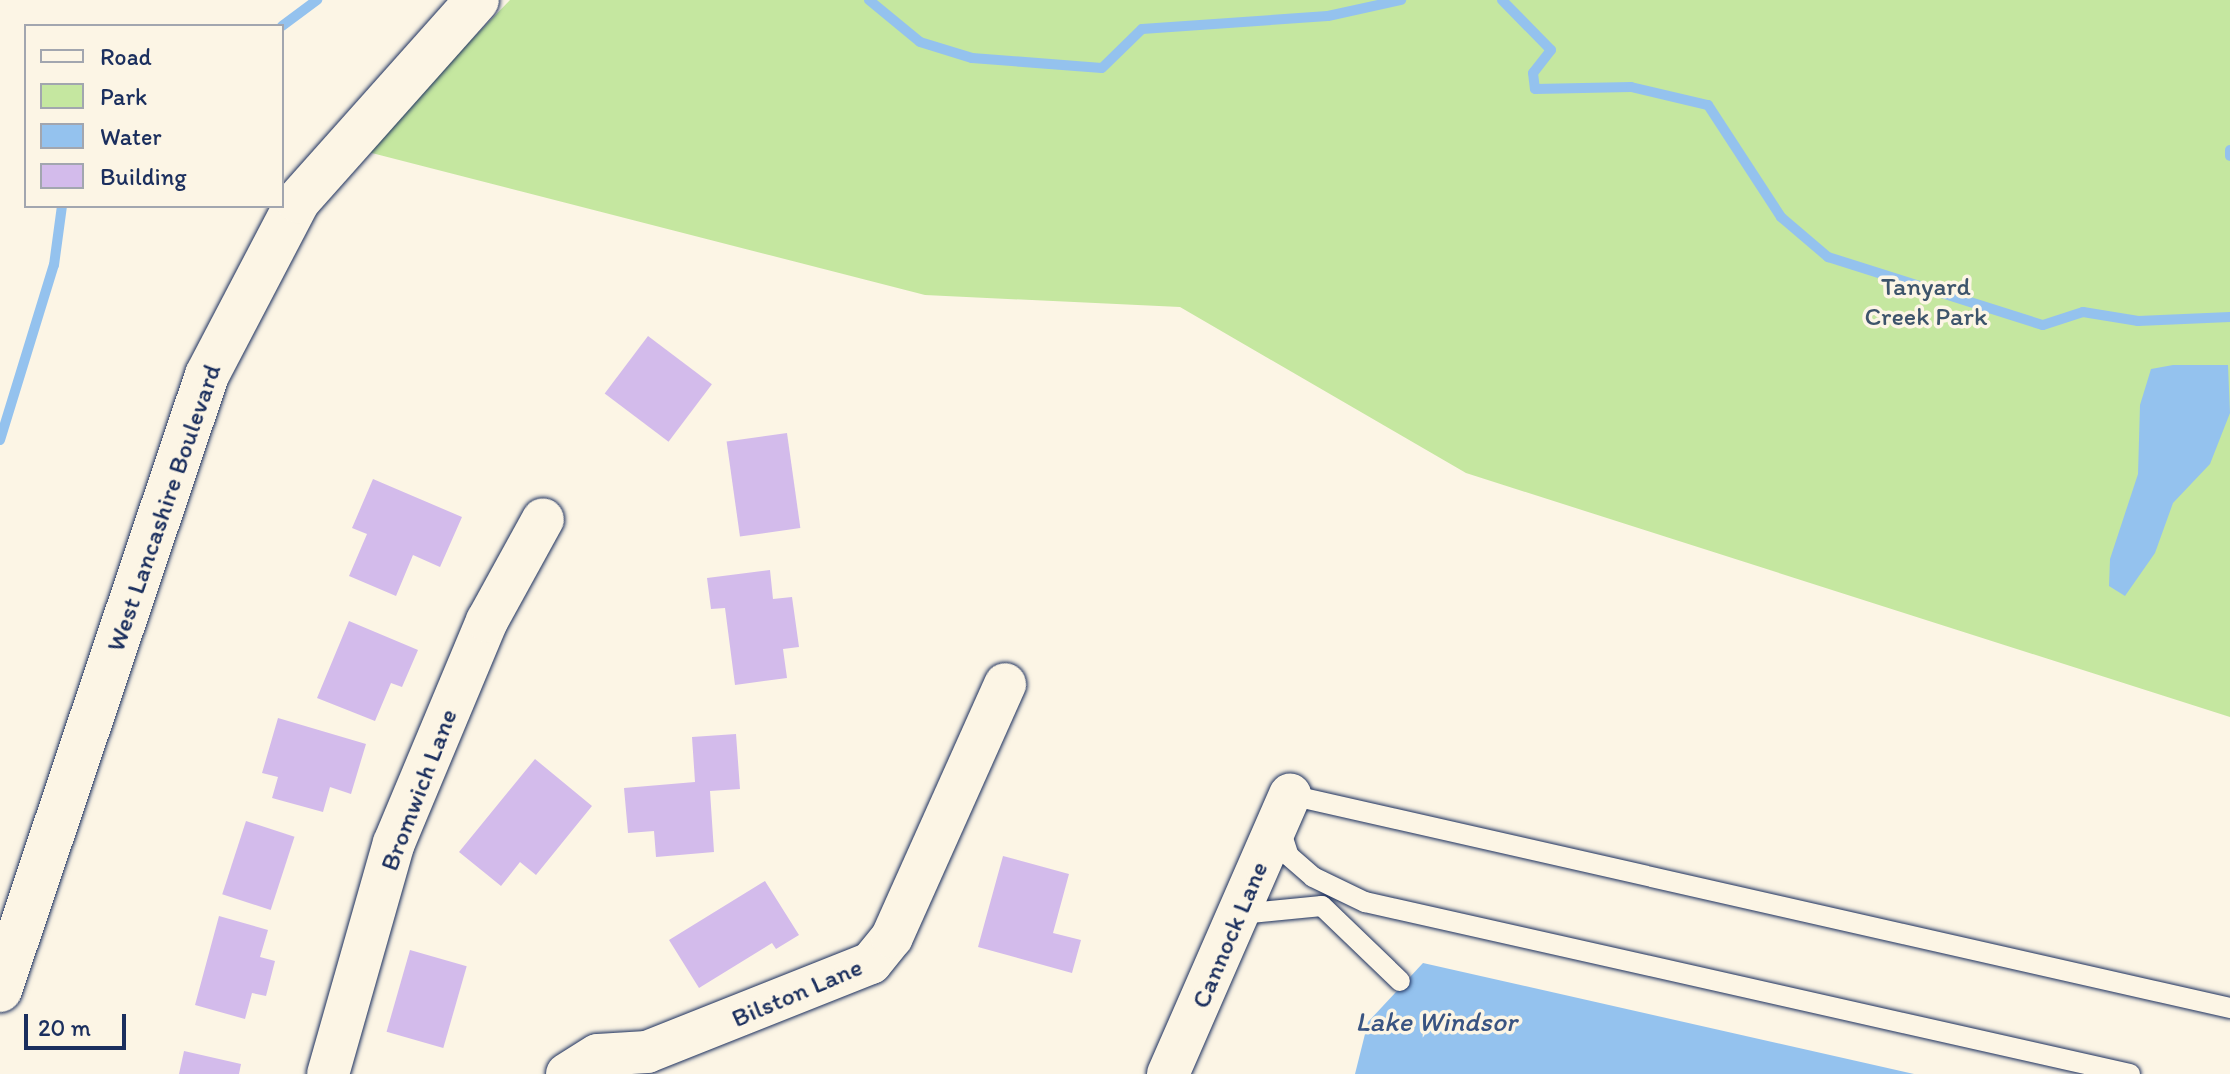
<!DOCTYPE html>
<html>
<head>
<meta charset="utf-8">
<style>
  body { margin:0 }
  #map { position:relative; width:2230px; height:1074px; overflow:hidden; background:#fcf5e5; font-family:Itim,sans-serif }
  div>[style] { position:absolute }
  .green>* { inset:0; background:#c5e7a0 }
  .water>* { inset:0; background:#94c2ee }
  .stream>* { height:10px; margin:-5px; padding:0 5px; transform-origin:5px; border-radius:5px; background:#94c2ee }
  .building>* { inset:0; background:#d3bbeb; transform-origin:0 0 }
  .roads { filter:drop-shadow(0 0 2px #1b2f5e) drop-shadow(0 0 2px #1b2f5e) }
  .lane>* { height:20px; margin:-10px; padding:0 10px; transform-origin:10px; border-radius:10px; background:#fcf5e5 }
  .street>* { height:42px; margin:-21px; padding:0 21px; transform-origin:21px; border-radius:21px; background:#fcf5e5 }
  .secondary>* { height:44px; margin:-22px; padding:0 22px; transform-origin:22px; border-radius:22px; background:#fcf5e5 }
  span { translate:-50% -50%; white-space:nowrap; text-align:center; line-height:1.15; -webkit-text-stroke:7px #fcf5e5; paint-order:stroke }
  .park-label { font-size:26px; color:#3d546b }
  .street-label { font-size:26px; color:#1b2f5e }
  .water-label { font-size:28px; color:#395482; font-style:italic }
  .legend { position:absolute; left:24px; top:24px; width:260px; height:184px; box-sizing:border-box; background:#fcf5e5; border:2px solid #a2a6af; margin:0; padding:10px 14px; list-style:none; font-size:24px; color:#1b2f5e }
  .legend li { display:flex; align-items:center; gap:16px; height:40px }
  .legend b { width:40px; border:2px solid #a2a6af }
  .scale { position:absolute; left:24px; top:1014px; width:102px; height:36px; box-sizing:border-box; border:4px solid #1b2f5e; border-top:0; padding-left:10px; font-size:24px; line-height:28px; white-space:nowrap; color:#1b2f5e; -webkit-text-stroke:6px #fcf5e5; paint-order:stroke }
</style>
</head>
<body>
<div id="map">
  <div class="green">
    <div style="clip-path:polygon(510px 0,2230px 0,2230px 717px,1466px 473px,1180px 307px,925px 295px,364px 151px)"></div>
  </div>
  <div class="water">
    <div style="clip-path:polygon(2173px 365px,2228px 365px,2230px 413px,2210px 464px,2173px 503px,2155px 553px,2125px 596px,2109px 586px,2110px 559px,2138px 474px,2140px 405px,2151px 369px)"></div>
    <div style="clip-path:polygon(1423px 963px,1914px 1074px,1355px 1074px,1368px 1022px)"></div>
  </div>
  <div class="stream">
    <div style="left:869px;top:0;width:66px;rotate:39.5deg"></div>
    <div style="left:920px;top:42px;width:54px;rotate:17.1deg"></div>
    <div style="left:972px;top:58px;width:130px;rotate:4.4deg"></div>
    <div style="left:1102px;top:68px;width:56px;rotate:-44.3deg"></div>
    <div style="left:1142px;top:29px;width:186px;rotate:-4deg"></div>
    <div style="left:1328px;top:16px;width:75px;rotate:-12.4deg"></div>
    <div style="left:1502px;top:0;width:70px;rotate:45.6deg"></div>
    <div style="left:1551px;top:50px;width:29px;rotate:128deg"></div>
    <div style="left:1533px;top:73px;width:16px;rotate:83deg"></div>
    <div style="left:1535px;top:89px;width:96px;rotate:-1.2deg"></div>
    <div style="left:1631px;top:87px;width:79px;rotate:13.2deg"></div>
    <div style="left:1708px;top:105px;width:134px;rotate:56.9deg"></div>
    <div style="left:1781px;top:217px;width:62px;rotate:40.4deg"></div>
    <div style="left:1828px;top:257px;width:225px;rotate:17.6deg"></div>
    <div style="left:2043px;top:325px;width:42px;rotate:-18deg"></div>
    <div style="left:2083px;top:312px;width:56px;rotate:9.3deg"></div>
    <div style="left:2138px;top:321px;width:92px;rotate:-2.5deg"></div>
    <div style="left:282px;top:26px;width:44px;rotate:-36.6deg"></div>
    <div style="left:2230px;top:150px;width:6px;rotate:90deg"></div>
    <div style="left:0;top:440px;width:183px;rotate:-72.9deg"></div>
    <div style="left:54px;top:265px;width:60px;rotate:-82.3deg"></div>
  </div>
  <div class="building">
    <div style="left:648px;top:336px;width:80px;height:72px;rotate:37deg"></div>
    <div style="left:787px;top:433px;width:96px;height:61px;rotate:82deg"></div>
    <div style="clip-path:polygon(373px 479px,462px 517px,440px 567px,413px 555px,396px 596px,349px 576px,367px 534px,352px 528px)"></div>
    <div style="clip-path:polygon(770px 570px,773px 599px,792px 597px,799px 647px,783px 649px,787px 678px,735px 685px,725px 608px,711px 609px,707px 578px)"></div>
    <div style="clip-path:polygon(349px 621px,418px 650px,402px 687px,391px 683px,375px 721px,317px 698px)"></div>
    <div style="clip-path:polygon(278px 718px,366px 744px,351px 794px,330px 787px,323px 812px,272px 798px,278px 777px,262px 773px)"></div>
    <div style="clip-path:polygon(736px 734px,740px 789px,710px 791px,714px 852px,656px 857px,654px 831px,628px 833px,624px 788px,695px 782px,692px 737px)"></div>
    <div style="clip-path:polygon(535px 759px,592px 806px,536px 875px,520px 862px,501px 886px,459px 852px)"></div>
    <div style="left:246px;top:821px;width:51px;height:77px;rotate:18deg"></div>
    <div style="clip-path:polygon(1003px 856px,1069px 874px,1053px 933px,1081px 940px,1072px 973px,978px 947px)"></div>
    <div style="clip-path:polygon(765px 881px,799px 935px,776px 949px,772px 943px,699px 988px,669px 940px)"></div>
    <div style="clip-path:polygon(219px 916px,268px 930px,260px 957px,275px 961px,266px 996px,252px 993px,245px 1019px,195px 1005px)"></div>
    <div style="left:410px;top:950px;width:59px;height:85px;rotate:16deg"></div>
    <div style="clip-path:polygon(184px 1051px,241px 1064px,239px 1074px,179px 1074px)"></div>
  </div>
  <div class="roads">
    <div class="lane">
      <div style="left:1290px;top:795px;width:964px;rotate:12.77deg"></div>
      <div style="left:1280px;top:829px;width:28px;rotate:72deg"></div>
      <div style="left:1289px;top:856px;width:32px;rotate:41deg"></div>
      <div style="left:1313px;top:877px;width:58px;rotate:25.7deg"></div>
      <div style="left:1365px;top:902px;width:784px;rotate:12.67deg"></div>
      <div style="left:1240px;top:914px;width:82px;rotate:-5.6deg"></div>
      <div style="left:1322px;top:906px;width:108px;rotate:43.9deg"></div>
    </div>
    <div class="street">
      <div style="left:328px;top:1074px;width:240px;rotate:-74.1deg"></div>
      <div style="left:394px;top:843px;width:241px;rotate:-67.3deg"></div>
      <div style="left:487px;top:621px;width:116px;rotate:-61.2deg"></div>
      <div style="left:567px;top:1074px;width:36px;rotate:-32deg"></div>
      <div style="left:598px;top:1055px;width:49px;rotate:-3.5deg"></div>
      <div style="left:647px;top:1052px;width:241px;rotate:-21.7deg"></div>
      <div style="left:871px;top:963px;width:33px;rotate:-51deg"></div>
      <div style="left:892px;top:937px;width:277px;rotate:-65.9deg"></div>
      <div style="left:1168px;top:1074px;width:305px;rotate:-66.4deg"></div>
    </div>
    <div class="secondary">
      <div style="left:0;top:990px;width:649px;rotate:-71.4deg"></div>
      <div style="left:207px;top:375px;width:196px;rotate:-62.4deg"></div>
      <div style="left:298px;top:201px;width:269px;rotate:-48.3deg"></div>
    </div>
  </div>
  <div class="park-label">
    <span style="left:1926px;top:302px">Tanyard<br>Creek Park</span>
  </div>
  <div class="street-label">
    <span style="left:164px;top:508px;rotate:-71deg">West Lancashire Boulevard</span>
    <span style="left:419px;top:790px;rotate:-69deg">Bromwich Lane</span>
    <span style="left:1230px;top:935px;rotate:-67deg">Cannock Lane</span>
    <span style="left:797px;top:993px;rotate:-23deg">Bilston Lane</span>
  </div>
  <div class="water-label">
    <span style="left:1436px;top:1021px">Lake Windsor</span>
  </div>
  <ul class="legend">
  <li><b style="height:10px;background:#fcf5e5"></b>Road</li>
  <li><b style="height:22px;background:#c5e7a0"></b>Park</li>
  <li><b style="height:22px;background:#94c2ee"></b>Water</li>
  <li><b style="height:22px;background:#d3bbeb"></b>Building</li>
  </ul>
  <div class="scale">20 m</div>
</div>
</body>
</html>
